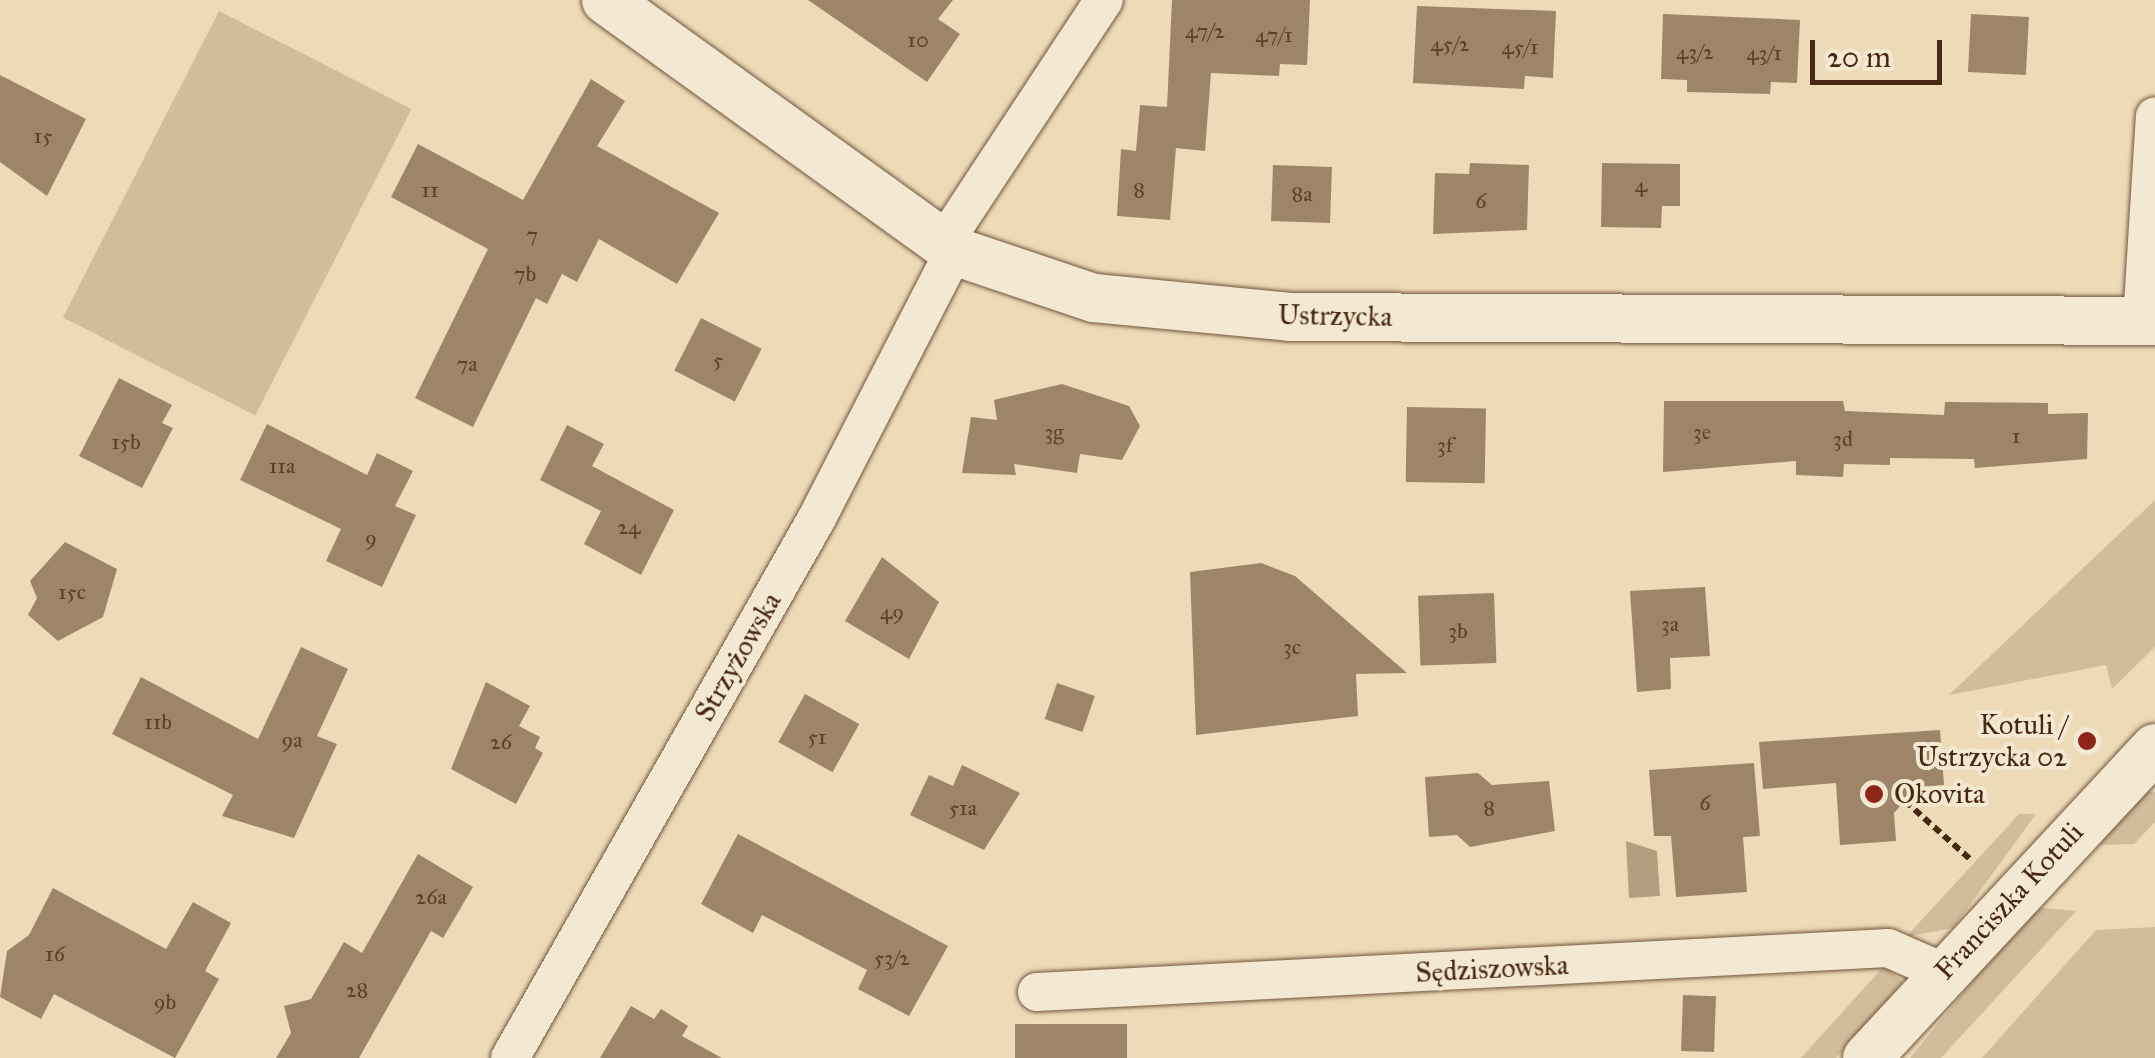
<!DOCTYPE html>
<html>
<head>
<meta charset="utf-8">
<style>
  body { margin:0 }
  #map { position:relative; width:2155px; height:1058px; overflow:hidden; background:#eddbb8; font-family:"IM FELL Great Primer",serif }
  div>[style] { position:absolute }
  .green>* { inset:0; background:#d1bd9c; transform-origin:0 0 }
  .water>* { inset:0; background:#b59e80 }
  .building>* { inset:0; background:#9e8569; transform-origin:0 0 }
  .path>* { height:6px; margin-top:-3px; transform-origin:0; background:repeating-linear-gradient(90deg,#492813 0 8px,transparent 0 13px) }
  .roads { filter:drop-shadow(0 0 2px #72553c) drop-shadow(0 0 2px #72553c) }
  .minor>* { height:38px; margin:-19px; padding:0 19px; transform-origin:19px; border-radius:19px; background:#f3e8d1 }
  .tertiary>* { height:48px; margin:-24px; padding:0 24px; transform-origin:24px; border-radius:24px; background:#f3e8d1 }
  .dots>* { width:28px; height:28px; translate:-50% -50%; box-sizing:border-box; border:5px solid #f3e8d1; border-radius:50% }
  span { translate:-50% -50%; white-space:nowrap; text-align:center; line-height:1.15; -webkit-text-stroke:8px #f3e8d1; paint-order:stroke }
  .number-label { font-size:22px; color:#5e3f28 }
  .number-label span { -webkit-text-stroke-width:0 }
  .street-label { font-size:28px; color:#492813 }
  .poi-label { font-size:28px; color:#492813 }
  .right { translate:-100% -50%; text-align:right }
  .left { translate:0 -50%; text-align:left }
  .scale { position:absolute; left:1810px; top:40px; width:132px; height:45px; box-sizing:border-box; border:5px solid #492813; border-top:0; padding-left:12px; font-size:30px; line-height:35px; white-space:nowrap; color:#492813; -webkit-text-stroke:8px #f3e8d1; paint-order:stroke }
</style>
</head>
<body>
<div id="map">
  <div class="green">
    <div style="left:219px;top:11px;width:216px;height:344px;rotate:27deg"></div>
    <div style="clip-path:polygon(2155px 500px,2155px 647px,2112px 689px,2106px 665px,1949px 695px)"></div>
    <div style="clip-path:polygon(2143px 791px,2155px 792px,2155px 822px,2134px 844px,2092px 845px)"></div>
    <div style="clip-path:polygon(2019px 814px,2036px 814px,1953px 928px,1906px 937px)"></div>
    <div style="clip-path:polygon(2033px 907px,2076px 911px,1941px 1058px,1910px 1058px)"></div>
    <div style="clip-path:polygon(2155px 927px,2155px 1058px,1982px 1058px,2096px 930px)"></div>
    <div style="clip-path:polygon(1884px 966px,1903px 982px,1836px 1058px,1801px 1058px)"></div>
  </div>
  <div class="water">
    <div style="clip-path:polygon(1626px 841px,1657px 851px,1660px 896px,1629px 898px)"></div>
  </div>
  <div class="building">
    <div style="clip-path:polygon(808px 0,953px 0,938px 19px,960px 34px,927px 82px)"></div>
    <div style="clip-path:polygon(1172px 0,1310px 0,1307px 65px,1280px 64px,1279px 76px,1211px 73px,1205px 151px,1176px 148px,1170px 220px,1117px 216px,1121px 149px,1136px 151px,1140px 105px,1167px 107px)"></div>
    <div style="clip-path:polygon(1417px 6px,1556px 11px,1553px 78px,1525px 76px,1524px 89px,1413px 83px)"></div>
    <div style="clip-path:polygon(1663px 14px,1800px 20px,1797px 83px,1771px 82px,1770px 94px,1687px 92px,1687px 80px,1661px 79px)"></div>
    <div style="left:1971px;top:14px;width:58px;height:58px;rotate:3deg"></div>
    <div style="clip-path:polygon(0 75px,86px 119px,47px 196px,0 162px)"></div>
    <div style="clip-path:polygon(591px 79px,625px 101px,597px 146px,719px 213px,677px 284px,599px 239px,577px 282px,562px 274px,547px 304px,536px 298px,473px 427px,415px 398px,488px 249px,391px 197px,418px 144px,523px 200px)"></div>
    <div style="clip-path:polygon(1470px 163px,1529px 165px,1527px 230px,1433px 234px,1435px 173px,1469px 174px)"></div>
    <div style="clip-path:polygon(1602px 163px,1680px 164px,1680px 206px,1662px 206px,1661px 228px,1601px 227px)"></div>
    <div style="left:1273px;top:165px;width:59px;height:56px;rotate:2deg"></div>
    <div style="left:701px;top:318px;width:68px;height:59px;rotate:27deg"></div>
    <div style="clip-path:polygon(119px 378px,172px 405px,162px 423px,173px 428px,142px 488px,79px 456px)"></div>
    <div style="clip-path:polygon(1062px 384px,1129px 406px,1140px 426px,1122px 460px,1080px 454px,1077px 473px,1014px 464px,1016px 475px,962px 473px,971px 417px,997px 420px,994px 400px)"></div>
    <div style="clip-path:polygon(1664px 401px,1843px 401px,1845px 411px,1944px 415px,1945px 402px,2048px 403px,2048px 414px,2088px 413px,2087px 459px,1975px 468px,1974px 459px,1890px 458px,1890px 465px,1844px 464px,1843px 477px,1796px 475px,1796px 461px,1663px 472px)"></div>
    <div style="left:1407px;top:407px;width:79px;height:75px;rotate:1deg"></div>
    <div style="clip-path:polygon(267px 424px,367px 475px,377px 453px,413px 471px,395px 506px,416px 515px,382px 587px,326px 561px,341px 529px,240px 480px)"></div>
    <div style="clip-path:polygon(567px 425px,604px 444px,592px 466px,674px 510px,641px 575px,584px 544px,601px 511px,540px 480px)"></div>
    <div style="clip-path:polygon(65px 542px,117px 569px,103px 617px,58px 641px,28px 615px,37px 598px,30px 581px)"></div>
    <div style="clip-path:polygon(882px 557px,939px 602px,909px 659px,845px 621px)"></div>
    <div style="clip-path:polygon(1261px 563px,1295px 576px,1407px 673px,1356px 674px,1358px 716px,1196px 735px,1190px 572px)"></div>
    <div style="clip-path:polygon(1705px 587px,1710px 656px,1670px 658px,1671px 689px,1637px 692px,1630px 591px)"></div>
    <div style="left:1494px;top:593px;width:70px;height:76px;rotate:88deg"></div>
    <div style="clip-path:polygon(301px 647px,348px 669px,317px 736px,337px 744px,294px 838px,222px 816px,233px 795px,112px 734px,141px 677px,258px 739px)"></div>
    <div style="clip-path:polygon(486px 682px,530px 706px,519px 726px,540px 737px,535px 748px,543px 753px,516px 804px,451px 769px)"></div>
    <div style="left:1057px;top:683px;width:40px;height:38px;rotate:19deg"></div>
    <div style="left:805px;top:694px;width:62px;height:55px;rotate:29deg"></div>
    <div style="clip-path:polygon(1940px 730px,1944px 785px,1917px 787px,1894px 813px,1896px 841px,1840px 845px,1836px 783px,1763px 789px,1759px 742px)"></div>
    <div style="clip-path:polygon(1754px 763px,1760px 836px,1743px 837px,1747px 892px,1676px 897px,1671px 836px,1654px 836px,1649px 770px)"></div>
    <div style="clip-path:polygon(962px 765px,1020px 793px,984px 850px,910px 815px,929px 775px,953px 786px)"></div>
    <div style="clip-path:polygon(1478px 773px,1492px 785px,1549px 781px,1555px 831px,1470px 847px,1457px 835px,1429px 837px,1425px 777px)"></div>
    <div style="clip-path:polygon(738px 834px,948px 946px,909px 1016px,858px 989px,867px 970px,762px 915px,753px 933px,701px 904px)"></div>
    <div style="clip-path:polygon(418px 854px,473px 887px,443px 938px,431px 931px,359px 1058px,276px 1058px,291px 1033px,284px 1006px,311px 999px,344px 942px,362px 953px)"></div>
    <div style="clip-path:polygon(53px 888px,166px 949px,193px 902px,231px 923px,205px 971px,219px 979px,175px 1058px,54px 994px,41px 1019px,0 997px,7px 951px,29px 935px)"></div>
    <div style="left:1683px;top:995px;width:33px;height:56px;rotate:2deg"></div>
    <div style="clip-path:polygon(631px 1006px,654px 1019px,661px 1009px,688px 1026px,682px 1036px,722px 1058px,600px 1058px)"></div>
    <div style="left:1127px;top:1024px;width:34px;height:112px;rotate:90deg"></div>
  </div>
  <div class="path">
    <div style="left:1905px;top:801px;width:89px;rotate:41.8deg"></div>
  </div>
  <div class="roads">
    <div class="minor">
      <div style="left:943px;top:244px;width:292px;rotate:-56.6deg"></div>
      <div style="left:2142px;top:321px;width:205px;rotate:-86.4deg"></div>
      <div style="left:1037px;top:992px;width:852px;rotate:-2.96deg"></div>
      <div style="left:1888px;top:948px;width:60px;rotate:23.6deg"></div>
      <div style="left:510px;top:1058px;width:621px;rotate:-60.38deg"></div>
      <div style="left:817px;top:518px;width:300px;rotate:-62.8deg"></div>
    </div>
    <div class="tertiary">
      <div style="left:606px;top:0;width:429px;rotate:35.8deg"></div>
      <div style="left:954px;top:251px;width:148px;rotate:18.6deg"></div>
      <div style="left:1094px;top:298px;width:197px;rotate:5.5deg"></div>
      <div style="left:1290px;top:317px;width:865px;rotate:0.26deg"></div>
      <div style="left:1867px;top:1058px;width:423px;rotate:-47.1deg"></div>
    </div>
  </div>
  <div class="dots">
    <div style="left:2087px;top:741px;background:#8f2418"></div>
    <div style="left:1874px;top:794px;background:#8f2418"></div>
  </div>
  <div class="number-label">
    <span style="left:1205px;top:31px">47/2</span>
    <span style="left:1274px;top:35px">47/1</span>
    <span style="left:918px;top:40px">10</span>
    <span style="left:1450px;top:44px">45/2</span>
    <span style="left:1520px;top:47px">45/1</span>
    <span style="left:1695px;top:52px">43/2</span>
    <span style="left:1764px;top:53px">43/1</span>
    <span style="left:43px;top:136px">15</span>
    <span style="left:1641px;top:185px">4</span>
    <span style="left:430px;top:190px">11</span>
    <span style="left:1139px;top:190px">8</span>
    <span style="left:1302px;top:194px">8a</span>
    <span style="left:1481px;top:201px">6</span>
    <span style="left:532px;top:235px">7</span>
    <span style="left:525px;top:274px">7b</span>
    <span style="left:718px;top:360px">5</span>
    <span style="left:467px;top:364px">7a</span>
    <span style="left:1054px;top:432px">3g</span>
    <span style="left:1702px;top:432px">3e</span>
    <span style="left:2016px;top:436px">1</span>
    <span style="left:1843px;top:439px">3d</span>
    <span style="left:126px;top:442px">15b</span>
    <span style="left:1445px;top:445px">3f</span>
    <span style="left:282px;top:466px">11a</span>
    <span style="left:629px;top:527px">24</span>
    <span style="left:371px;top:538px">9</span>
    <span style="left:72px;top:592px">15c</span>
    <span style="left:892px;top:612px">49</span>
    <span style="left:1670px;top:624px">3a</span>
    <span style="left:1458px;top:631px">3b</span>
    <span style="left:1292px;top:647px">3c</span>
    <span style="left:158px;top:722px">11b</span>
    <span style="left:817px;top:737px">51</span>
    <span style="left:292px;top:740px">9a</span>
    <span style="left:501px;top:742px">26</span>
    <span style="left:1705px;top:803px">6</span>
    <span style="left:963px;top:808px">51a</span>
    <span style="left:1489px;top:808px">8</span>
    <span style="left:431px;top:897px">26a</span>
    <span style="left:55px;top:954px">16</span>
    <span style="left:892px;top:958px">53/2</span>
    <span style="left:357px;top:990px">28</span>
    <span style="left:165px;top:1002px">9b</span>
  </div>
  <div class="street-label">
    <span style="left:1335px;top:316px;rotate:1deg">Ustrzycka</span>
    <span style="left:738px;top:657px;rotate:-60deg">Strzyżowska</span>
    <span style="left:2009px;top:901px;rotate:-47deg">Franciszka Kotuli</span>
    <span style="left:1492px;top:969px;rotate:-3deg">Sędziszowska</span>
  </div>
  <div class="poi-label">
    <span class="right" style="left:2067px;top:741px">Kotuli /<br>Ustrzycka 02</span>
    <span class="left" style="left:1894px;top:794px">Okovita</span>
  </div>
  <div class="scale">20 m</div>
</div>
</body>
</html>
